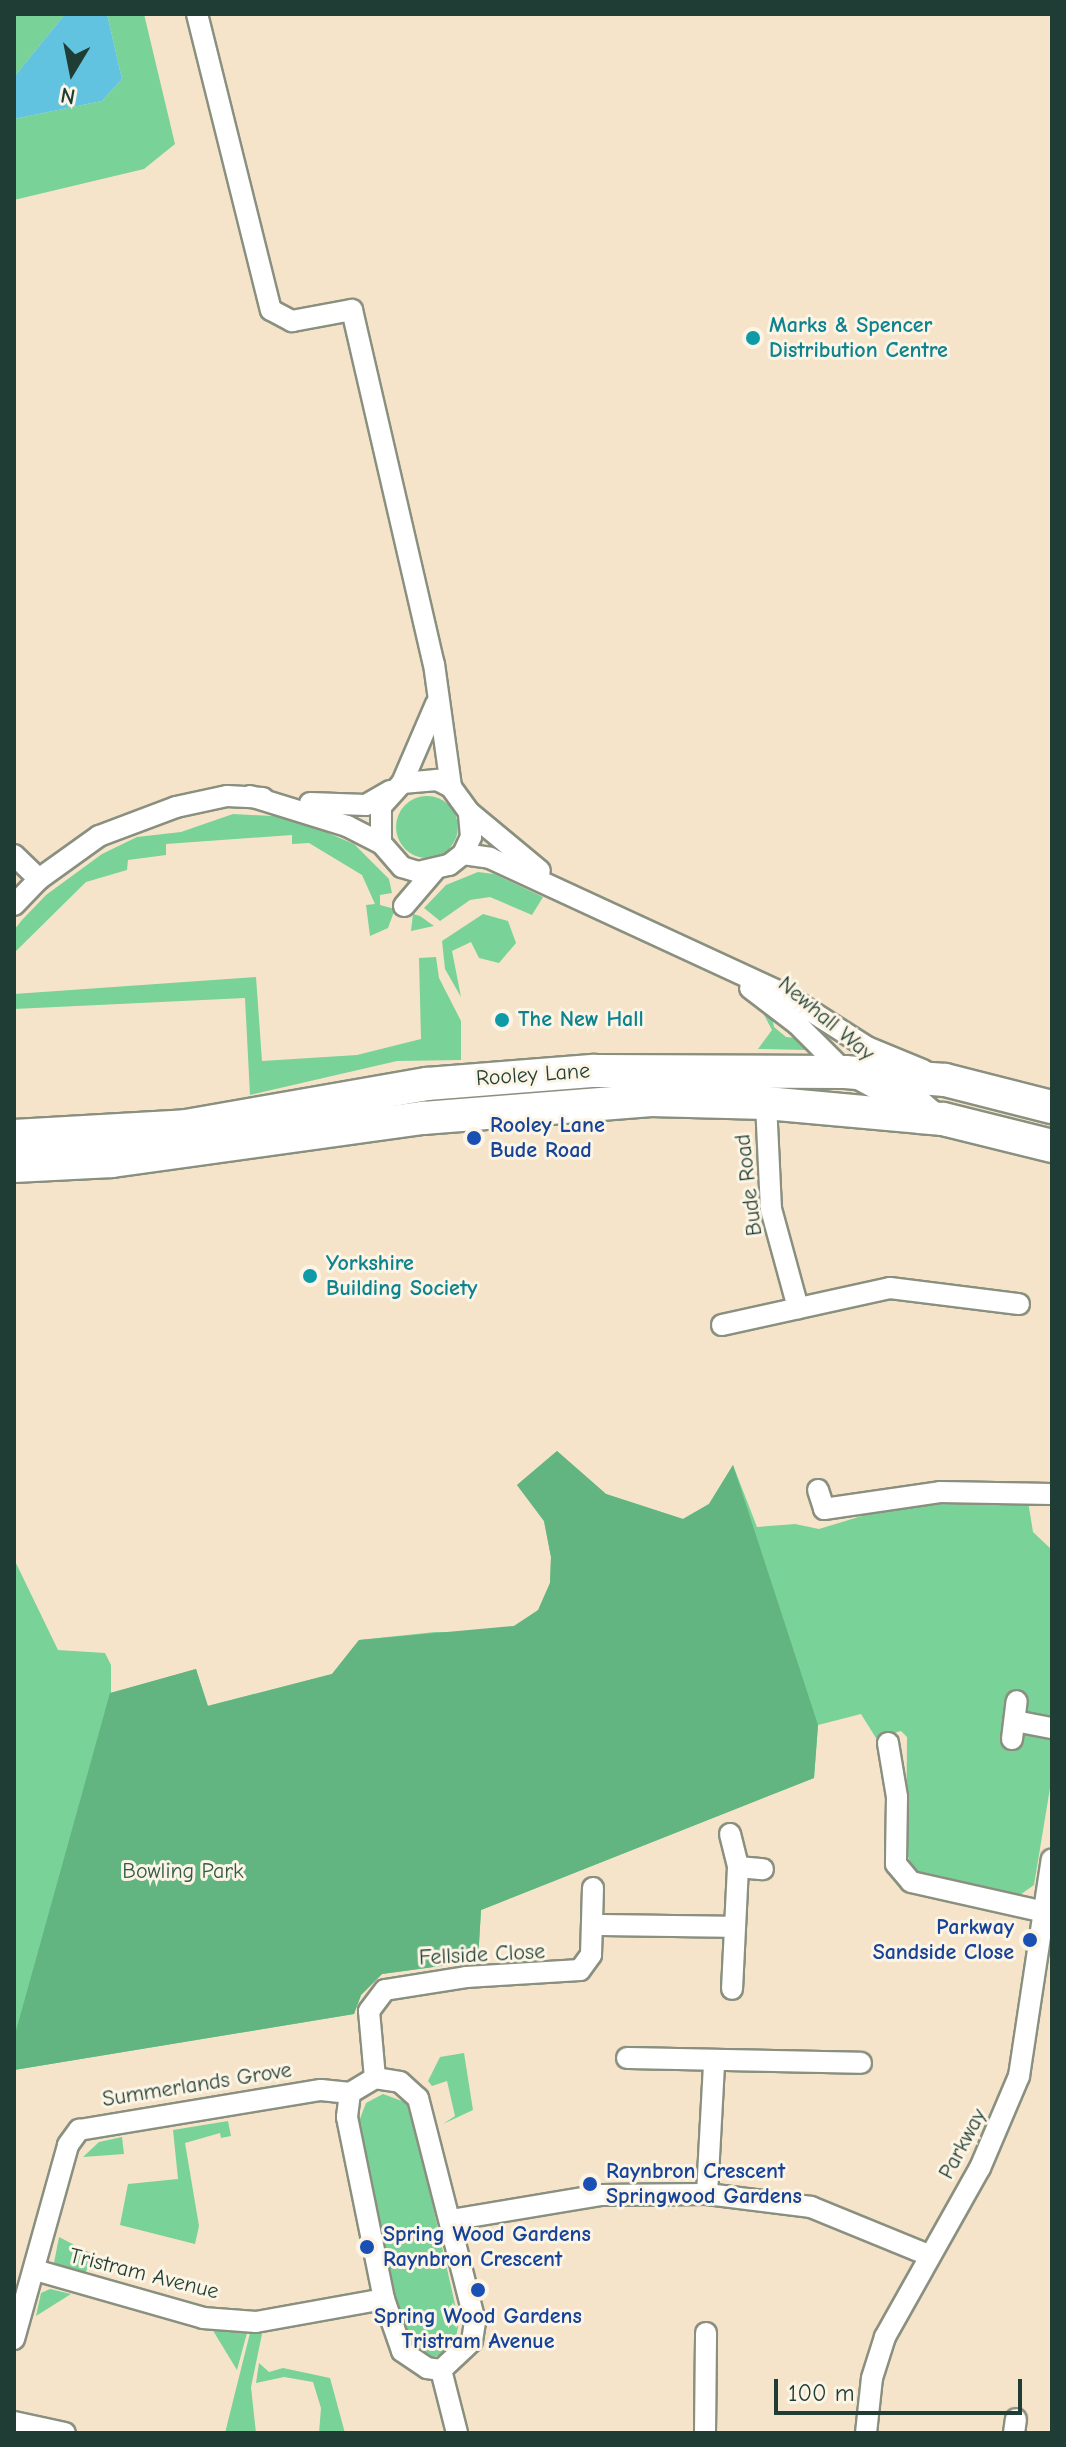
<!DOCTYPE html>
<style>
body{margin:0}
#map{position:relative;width:1066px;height:2447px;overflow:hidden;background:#f6e4ca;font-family:"Comic Neue",sans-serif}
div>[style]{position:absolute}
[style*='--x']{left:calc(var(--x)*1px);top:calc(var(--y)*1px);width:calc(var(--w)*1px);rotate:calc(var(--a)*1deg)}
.green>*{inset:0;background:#79d297}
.round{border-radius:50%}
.forest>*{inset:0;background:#62b480}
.water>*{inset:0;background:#61c3df}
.roads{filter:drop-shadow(2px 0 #8a907f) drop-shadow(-2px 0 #8a907f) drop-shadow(0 2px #8a907f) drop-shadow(0 -2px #8a907f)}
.minor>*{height:20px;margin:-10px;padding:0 10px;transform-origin:10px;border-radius:10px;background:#fff}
.trunk>*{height:32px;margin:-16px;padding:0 16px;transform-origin:16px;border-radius:16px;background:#fff}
.dots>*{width:22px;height:22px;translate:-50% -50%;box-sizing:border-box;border:4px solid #fcf5e5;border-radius:50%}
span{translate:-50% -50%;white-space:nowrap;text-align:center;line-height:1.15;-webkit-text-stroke:6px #fcf5e5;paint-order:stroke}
.culture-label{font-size:22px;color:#0d838f;font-weight:700}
.left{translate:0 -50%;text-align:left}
.street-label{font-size:22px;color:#1f3d34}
.transit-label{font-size:22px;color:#164399;font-weight:700}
.right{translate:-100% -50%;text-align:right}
.park-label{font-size:22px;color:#315b48}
.frame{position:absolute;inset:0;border:16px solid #1f3d34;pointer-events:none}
.north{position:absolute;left:32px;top:32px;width:80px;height:80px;-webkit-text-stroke:6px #fcf5e5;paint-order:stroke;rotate:190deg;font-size:22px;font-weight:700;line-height:32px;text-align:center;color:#1f3d34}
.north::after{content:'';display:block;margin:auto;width:28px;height:36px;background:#1f3d34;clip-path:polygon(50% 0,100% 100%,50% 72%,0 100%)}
.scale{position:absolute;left:774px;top:2379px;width:248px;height:36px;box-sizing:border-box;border:4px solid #1f3d34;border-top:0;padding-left:10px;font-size:24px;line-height:28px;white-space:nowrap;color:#1f3d34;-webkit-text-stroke:6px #fcf5e5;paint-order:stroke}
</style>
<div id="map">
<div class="green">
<div style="clip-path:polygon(14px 14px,65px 14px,14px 77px)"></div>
<div style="clip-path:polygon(107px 14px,144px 14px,175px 144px,144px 169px,14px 200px,14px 119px,102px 101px,122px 79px)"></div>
<div class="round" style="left:396px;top:796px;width:62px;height:62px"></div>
<div style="clip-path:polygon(233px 814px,290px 817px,354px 844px,389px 879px,392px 893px,380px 895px,380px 905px,395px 909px,388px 928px,370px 936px,366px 905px,375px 904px,362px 875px,309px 843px,292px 844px,292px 835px,166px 844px,166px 855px,128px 860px,127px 870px,86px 882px,14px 953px,14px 930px,22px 920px,46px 895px,102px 854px,137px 837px,181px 832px)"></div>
<div style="clip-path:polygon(478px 872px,494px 874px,543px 897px,532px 915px,490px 897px,470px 900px,440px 921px,424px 908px,446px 885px)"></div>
<div style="clip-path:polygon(413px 914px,420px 916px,434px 926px,411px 931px)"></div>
<div style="clip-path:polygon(483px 914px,508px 921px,516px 943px,499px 963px,479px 958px,471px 942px,452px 951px,461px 997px,445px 969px,442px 941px)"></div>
<div style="clip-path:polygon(436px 957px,439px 978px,461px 1021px,461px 1060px,397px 1061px,250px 1095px,245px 998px,14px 1009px,14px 994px,256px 977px,262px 1061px,357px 1055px,421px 1039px,419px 958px)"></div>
<div style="clip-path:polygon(762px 1011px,772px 1017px,774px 1027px,786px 1037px,797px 1038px,807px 1050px,758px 1049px,772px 1030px)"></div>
<div style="clip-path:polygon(557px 1451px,606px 1494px,683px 1519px,709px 1504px,733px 1465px,757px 1527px,795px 1524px,819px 1529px,875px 1512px,973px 1499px,1028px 1501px,1033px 1532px,1052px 1550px,1052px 1725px,1026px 1718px,1020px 1698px,1015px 1697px,1007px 1745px,1033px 1729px,1052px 1736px,1052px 1776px,1034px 1885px,1017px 1897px,917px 1877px,906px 1852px,907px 1737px,901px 1731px,876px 1738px,861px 1714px,818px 1725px,814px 1778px,481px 1910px,478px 1961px,382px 1974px,361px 1995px,354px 2014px,14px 2070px,14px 1559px,58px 1650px,105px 1653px,111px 1665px,111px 1693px,196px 1669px,207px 1706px,332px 1674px,359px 1640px,435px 1632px,487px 1632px,514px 1626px,538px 1611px,550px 1583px,551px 1557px,544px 1521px,517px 1485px)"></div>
<div style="clip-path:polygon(464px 2053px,473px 2110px,443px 2124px,455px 2116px,447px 2081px,432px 2086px,428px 2081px,440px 2057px)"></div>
<div style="clip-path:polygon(383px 2094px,410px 2104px,459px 2322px,454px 2347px,433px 2358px,407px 2342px,403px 2330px,358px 2124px,366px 2103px)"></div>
<div style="clip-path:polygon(228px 2121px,231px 2136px,221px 2138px,220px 2133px,185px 2143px,199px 2226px,195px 2244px,120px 2225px,128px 2184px,178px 2179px,173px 2130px)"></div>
<div style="clip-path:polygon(122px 2137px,124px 2154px,83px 2157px,99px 2142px)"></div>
<div style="clip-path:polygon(59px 2237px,92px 2254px,85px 2275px,54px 2263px)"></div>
<div style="clip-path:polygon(50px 2289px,71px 2294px,36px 2316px,41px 2293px)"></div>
<div style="clip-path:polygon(212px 2329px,247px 2333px,237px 2370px)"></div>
<div style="clip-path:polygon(250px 2333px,262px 2334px,251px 2387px,256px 2433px,225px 2433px)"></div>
<div style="clip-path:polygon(259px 2363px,269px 2372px,283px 2368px,330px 2378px,345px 2433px,319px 2433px,321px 2408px,313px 2382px,284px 2377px,256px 2383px)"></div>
</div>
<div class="forest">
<div style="clip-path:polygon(557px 1451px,606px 1494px,683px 1519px,709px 1504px,733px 1465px,818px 1725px,814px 1778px,481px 1910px,478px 1961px,382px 1974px,361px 1995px,354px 2014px,14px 2070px,14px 2038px,110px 1693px,196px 1669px,208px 1706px,332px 1674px,359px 1640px,514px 1626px,538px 1610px,550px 1583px,551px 1557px,544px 1521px,517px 1485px)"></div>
</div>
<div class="water">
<div style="clip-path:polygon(65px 14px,107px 14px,122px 79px,102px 101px,14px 119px,14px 77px)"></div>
</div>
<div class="roads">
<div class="minor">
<div style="--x:197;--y:14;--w:305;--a:76"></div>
<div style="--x:271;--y:310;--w:24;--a:28"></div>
<div style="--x:292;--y:321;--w:61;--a:-10.4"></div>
<div style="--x:352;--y:310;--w:363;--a:77"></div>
<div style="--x:434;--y:664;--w:124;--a:82.1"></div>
<div style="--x:402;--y:783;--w:86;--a:-66.7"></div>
<div style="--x:250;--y:796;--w:102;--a:17.2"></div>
<div style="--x:347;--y:826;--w:38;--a:27"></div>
<div style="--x:381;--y:843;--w:32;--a:49"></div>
<div style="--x:402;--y:867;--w:17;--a:17"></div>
<div style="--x:418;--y:872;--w:32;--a:-13"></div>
<div style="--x:449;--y:865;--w:18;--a:-38"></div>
<div style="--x:463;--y:854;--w:19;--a:-65"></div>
<div style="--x:471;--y:837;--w:25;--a:-95"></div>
<div style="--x:469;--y:812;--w:31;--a:-126"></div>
<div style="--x:451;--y:787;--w:16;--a:-153"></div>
<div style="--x:437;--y:780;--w:35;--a:175"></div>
<div style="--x:402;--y:783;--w:31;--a:132"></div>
<div style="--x:381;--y:806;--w:37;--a:90"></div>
<div style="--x:310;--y:803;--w:56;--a:2"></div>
<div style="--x:366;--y:805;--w:28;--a:-30"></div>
<div style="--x:469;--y:812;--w:92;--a:39.7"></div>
<div style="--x:463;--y:854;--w:27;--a:8"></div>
<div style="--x:490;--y:858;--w:324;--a:24.8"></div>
<div style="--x:784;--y:994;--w:98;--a:32.6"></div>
<div style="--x:867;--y:1047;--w:61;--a:22.3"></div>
<div style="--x:14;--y:855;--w:35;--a:44"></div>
<div style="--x:14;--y:905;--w:36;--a:-46"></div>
<div style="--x:39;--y:879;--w:74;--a:-35.6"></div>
<div style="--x:99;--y:836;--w:82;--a:-20.6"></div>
<div style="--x:176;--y:807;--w:52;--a:-12.2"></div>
<div style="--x:227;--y:796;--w:36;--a:3"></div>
<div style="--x:404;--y:906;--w:46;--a:-49.4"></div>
<div style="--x:750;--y:988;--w:59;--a:37.5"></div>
<div style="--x:797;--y:1024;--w:68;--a:45"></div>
<div style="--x:845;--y:1072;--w:44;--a:28.3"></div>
<div style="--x:884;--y:1093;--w:39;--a:13"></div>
<div style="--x:922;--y:1102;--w:18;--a:41"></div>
<div style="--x:766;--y:1103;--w:106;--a:87.3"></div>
<div style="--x:771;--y:1209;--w:103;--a:74.7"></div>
<div style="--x:722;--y:1325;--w:172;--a:-12.4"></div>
<div style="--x:890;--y:1288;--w:130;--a:7.1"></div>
<div style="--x:818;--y:1490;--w:20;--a:72"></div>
<div style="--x:824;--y:1509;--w:117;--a:-8.3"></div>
<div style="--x:940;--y:1492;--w:112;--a:1"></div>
<div style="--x:1015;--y:1721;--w:38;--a:11"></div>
<div style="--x:1012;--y:1739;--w:38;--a:-83"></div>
<div style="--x:888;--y:1743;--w:55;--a:80.5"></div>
<div style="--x:897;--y:1797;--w:67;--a:90.9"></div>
<div style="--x:896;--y:1864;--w:23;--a:50"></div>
<div style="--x:911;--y:1882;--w:136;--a:12.7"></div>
<div style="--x:730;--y:1834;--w:34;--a:76"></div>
<div style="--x:738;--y:1867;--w:122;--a:92.8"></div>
<div style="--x:738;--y:1867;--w:25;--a:5"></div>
<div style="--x:594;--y:1925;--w:140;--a:0.8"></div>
<div style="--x:627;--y:2058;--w:234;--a:1.2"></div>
<div style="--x:375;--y:2078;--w:25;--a:9"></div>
<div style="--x:400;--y:2082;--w:24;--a:42"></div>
<div style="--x:418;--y:2098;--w:231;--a:75.7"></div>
<div style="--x:475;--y:2322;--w:19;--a:99"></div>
<div style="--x:472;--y:2341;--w:42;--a:136.9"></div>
<div style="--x:441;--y:2370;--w:14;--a:-172"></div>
<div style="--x:427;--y:2368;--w:30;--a:-146"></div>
<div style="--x:402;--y:2351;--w:55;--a:-109.1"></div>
<div style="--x:384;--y:2299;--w:186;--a:-101.5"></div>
<div style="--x:347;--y:2117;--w:24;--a:-83"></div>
<div style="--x:350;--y:2093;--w:29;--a:-31"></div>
<div style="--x:375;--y:2078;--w:67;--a:-95.1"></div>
<div style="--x:369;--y:2011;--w:26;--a:-53"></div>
<div style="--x:385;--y:1990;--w:82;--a:-9.1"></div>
<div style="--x:466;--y:1977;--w:114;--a:-3.5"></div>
<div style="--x:580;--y:1970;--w:19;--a:-54"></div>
<div style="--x:591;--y:1955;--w:67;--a:-88.3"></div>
<div style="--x:707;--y:2194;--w:131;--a:-86.9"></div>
<div style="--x:451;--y:2220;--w:151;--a:-9.5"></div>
<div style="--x:600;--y:2195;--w:107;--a:-0.5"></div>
<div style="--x:707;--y:2194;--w:105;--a:7.1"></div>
<div style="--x:811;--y:2207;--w:126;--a:22.3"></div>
<div style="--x:35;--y:2270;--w:175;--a:15.9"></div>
<div style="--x:203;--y:2318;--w:53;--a:4.3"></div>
<div style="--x:256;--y:2322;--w:130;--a:-10.2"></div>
<div style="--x:14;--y:2339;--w:201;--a:-74.4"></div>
<div style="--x:68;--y:2145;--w:19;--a:-54"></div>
<div style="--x:79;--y:2130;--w:245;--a:-9.4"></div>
<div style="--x:321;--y:2090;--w:29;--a:6"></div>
<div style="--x:441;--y:2370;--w:65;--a:75.7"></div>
<div style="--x:14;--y:2422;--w:52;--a:12.2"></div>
<div style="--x:705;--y:2433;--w:100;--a:-89.4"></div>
<div style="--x:866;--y:2433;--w:55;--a:-83.8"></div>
<div style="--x:872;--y:2378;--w:43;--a:-72.4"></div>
<div style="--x:885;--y:2337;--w:194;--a:-60.7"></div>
<div style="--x:980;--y:2168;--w:100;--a:-67"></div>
<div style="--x:1019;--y:2076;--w:219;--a:-81.4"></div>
<div style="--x:1014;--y:2433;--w:14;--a:-82"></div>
</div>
<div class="trunk">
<div style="--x:14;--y:1136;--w:172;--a:-3.3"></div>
<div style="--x:186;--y:1126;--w:245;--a:-9.9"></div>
<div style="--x:427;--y:1084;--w:168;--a:-4.5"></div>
<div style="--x:594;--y:1071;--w:251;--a:0.2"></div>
<div style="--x:845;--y:1072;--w:100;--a:4.6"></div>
<div style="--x:945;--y:1080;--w:110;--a:14.2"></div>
<div style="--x:14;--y:1166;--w:98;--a:-2.9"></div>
<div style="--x:112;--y:1161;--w:314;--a:-7.9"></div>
<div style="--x:423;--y:1118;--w:229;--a:-4.5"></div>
<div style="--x:651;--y:1100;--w:115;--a:1.5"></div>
<div style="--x:766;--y:1103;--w:178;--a:5.2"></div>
<div style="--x:943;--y:1119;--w:112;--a:13.9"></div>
</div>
</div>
<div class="dots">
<div style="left:753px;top:338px;background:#0f9aa8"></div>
<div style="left:502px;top:1020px;background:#0f9aa8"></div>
<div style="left:474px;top:1138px;background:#1a4fb4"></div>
<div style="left:310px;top:1276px;background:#0f9aa8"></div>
<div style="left:1030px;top:1940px;background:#1a4fb4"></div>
<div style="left:590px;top:2184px;background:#1a4fb4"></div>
<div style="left:367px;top:2247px;background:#1a4fb4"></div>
<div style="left:478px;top:2290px;background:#1a4fb4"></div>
</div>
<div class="culture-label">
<span class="left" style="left:769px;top:338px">Marks &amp; Spencer<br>Distribution Centre</span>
<span class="left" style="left:518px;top:1020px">The New Hall</span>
<span class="left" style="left:326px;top:1276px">Yorkshire<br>Building Society</span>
</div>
<div class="street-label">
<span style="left:826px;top:1019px;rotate:40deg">Newhall Way</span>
<span style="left:533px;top:1075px;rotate:-4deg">Rooley Lane</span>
<span style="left:749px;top:1185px;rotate:-97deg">Bude Road</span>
<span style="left:482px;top:1955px;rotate:-3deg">Fellside Close</span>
<span style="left:197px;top:2085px;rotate:-9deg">Summerlands Grove</span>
<span style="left:963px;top:2144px;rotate:-62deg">Parkway</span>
<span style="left:144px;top:2274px;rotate:14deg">Tristram Avenue</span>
</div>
<div class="transit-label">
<span class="left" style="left:490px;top:1138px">Rooley Lane<br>Bude Road</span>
<span class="right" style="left:1014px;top:1940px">Parkway<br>Sandside Close</span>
<span class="left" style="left:606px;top:2184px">Raynbron Crescent<br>Springwood Gardens</span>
<span class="left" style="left:383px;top:2247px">Spring Wood Gardens<br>Raynbron Crescent</span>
<span style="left:478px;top:2329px">Spring Wood Gardens<br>Tristram Avenue</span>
</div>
<div class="park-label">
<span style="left:183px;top:1872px">Bowling Park</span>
</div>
<div class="frame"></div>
<div class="north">N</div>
<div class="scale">100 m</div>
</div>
